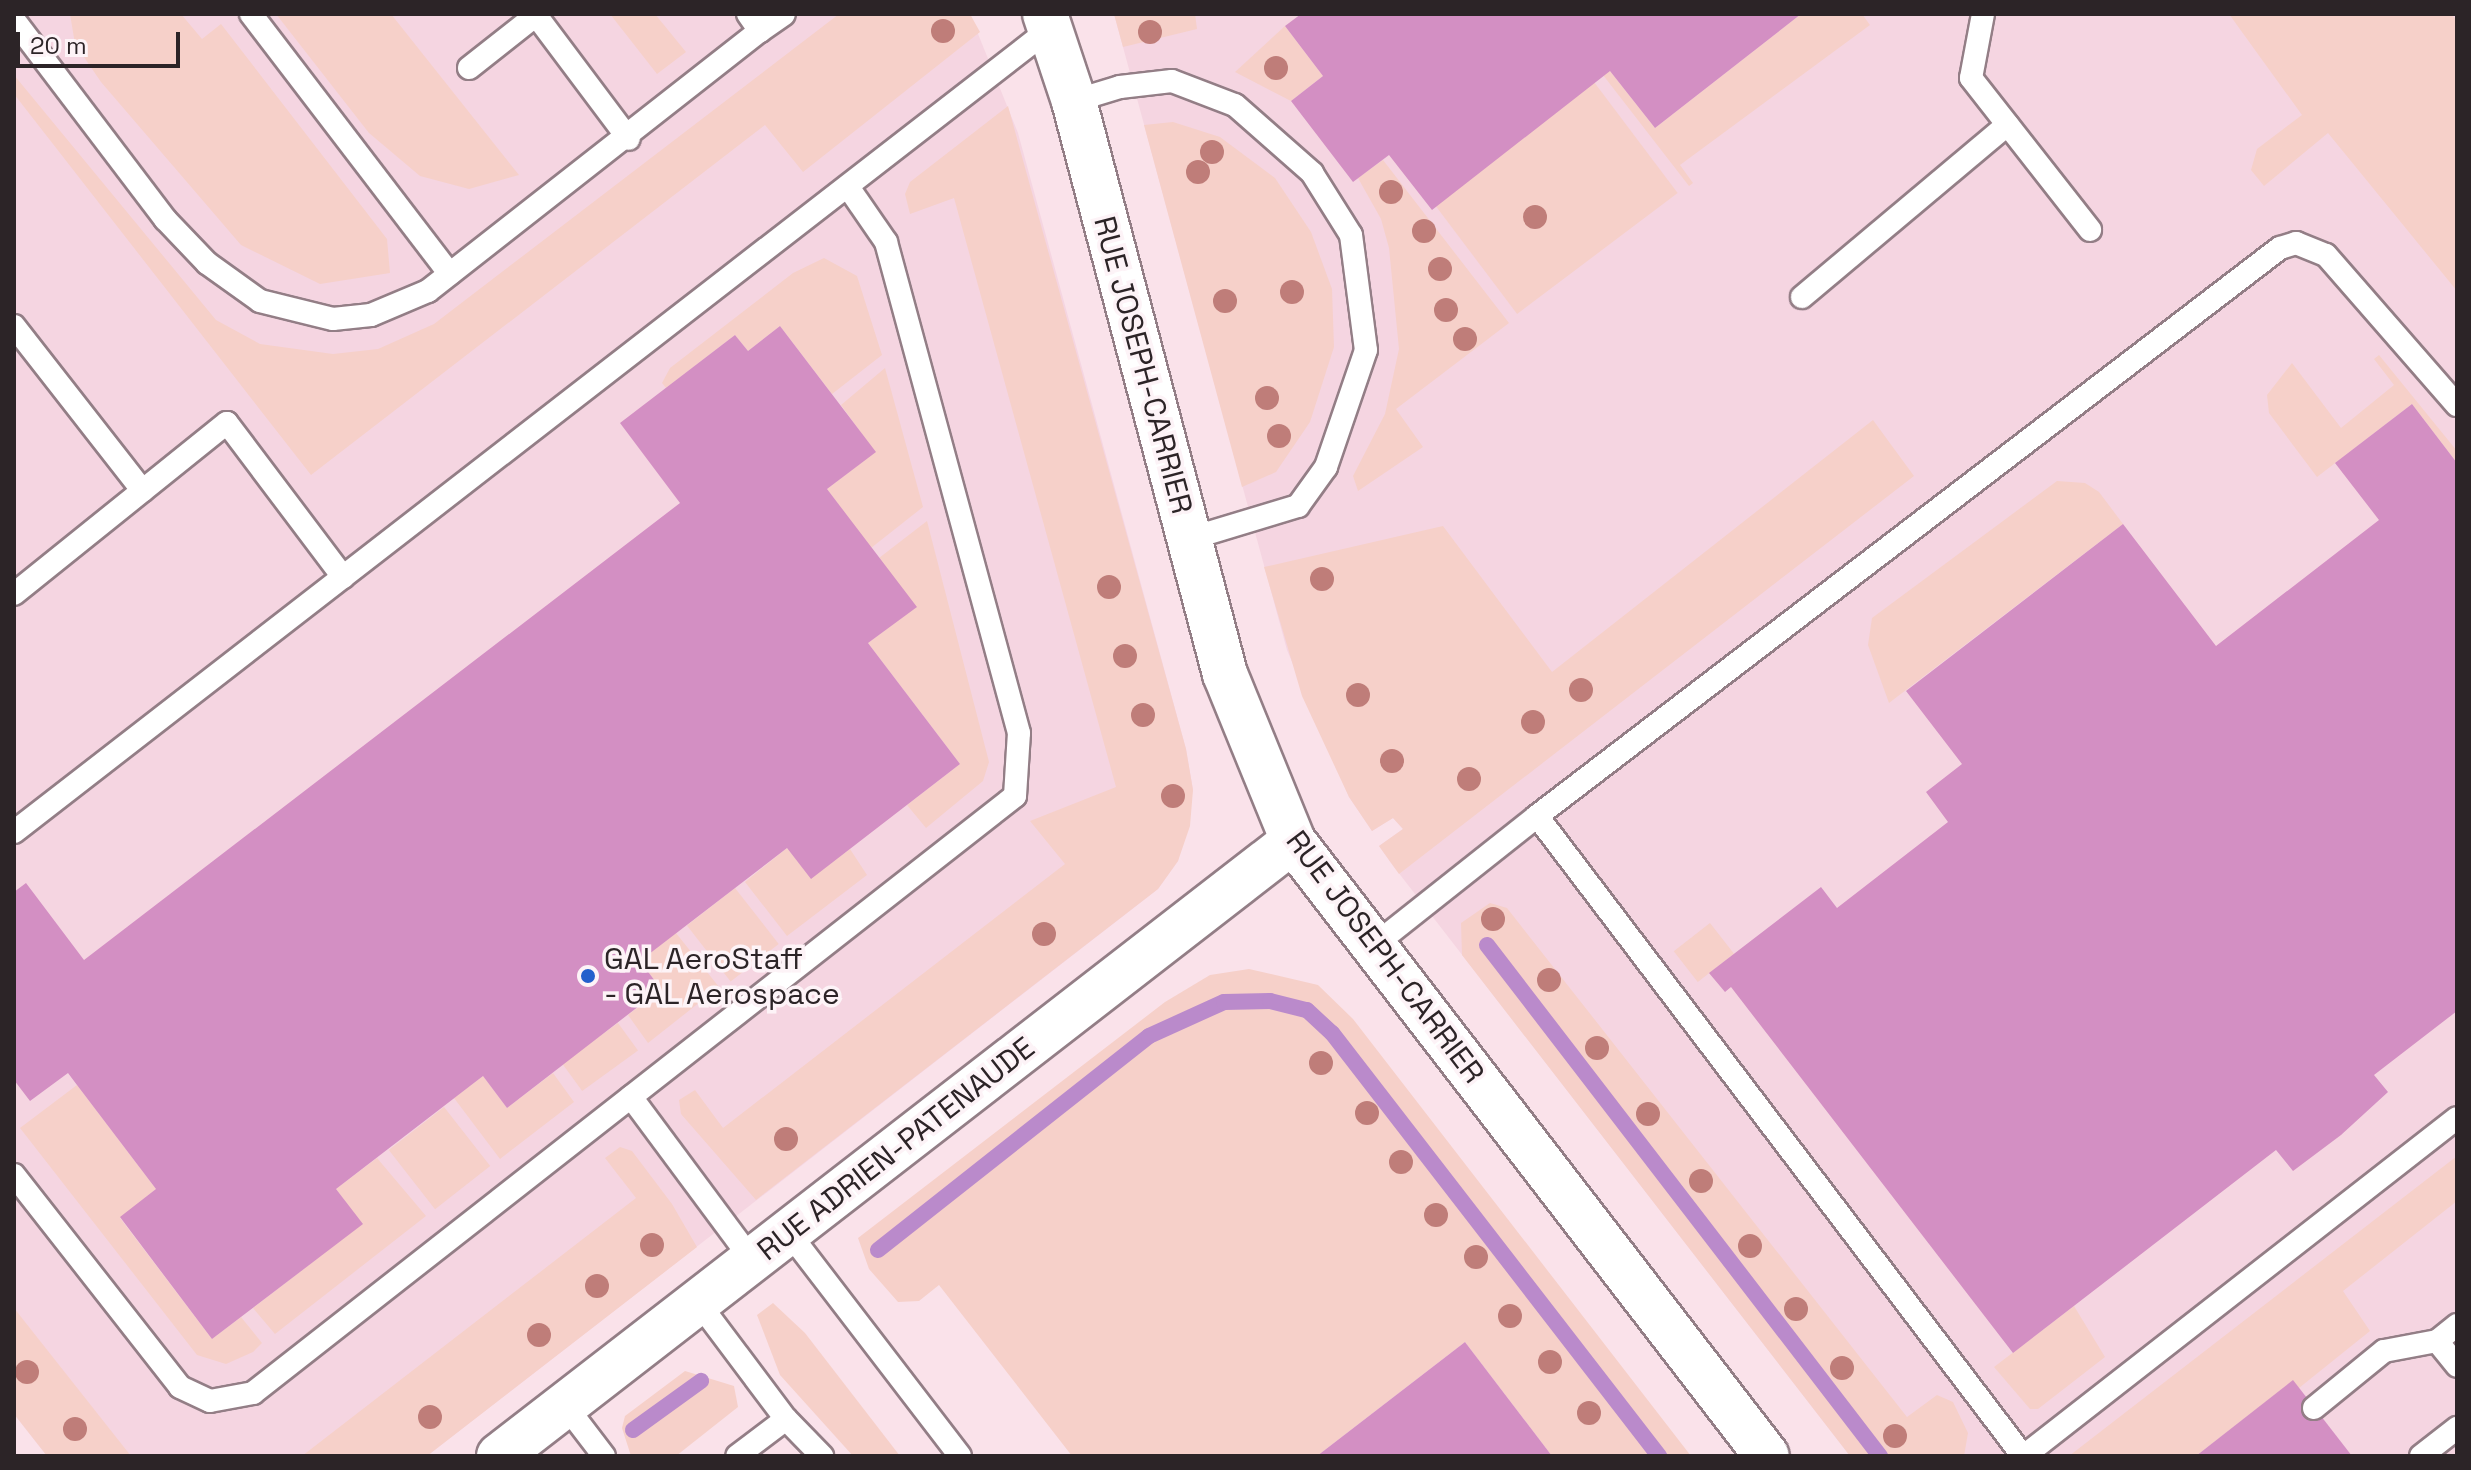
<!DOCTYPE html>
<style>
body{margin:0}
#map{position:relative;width:2471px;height:1470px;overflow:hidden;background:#fae2ea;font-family:"Space Grotesk",sans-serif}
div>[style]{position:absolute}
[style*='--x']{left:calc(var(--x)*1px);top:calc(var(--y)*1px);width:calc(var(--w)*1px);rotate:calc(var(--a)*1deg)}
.built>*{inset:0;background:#f5d5e1}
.green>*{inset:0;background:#f6d0c9;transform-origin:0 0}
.stream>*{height:16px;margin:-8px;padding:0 8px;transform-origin:8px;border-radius:8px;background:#ba8acb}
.building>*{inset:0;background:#d38fc3}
.roads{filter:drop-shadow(2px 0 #937e86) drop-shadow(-2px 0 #937e86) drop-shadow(0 2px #937e86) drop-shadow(0 -2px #937e86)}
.service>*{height:22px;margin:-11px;padding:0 11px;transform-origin:11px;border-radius:11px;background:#fff}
.minor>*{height:44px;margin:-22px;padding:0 22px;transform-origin:22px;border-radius:22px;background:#fff}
.tertiary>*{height:44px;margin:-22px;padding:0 22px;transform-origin:22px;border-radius:22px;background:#fff}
.trees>*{width:24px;height:24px;margin:-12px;border-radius:50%;background:#bf7d79}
.dots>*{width:22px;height:22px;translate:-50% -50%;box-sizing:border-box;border:4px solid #fdf3f7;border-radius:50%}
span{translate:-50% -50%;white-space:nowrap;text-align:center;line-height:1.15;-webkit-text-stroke:7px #fdf3f7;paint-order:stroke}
.street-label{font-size:30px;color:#2c2427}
.poi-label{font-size:30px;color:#2c2427}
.left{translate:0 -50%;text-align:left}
.frame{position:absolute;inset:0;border:16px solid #2c2427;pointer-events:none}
.scale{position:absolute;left:16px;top:32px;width:164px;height:36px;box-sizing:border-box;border:4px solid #2c2427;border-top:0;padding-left:10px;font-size:24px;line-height:28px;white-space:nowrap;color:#2c2427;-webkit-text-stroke:6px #fdf3f7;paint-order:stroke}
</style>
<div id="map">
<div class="built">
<div style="clip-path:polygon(14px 14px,970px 14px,1018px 133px,1186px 749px,1193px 790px,1178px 861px,1158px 889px,427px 1456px,47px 1456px,14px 1414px)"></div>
<div style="clip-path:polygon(1114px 14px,2457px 14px,2457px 1456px,1850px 1456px,1391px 863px,1379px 846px,1403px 829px,1393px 818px,1372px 831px,1349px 797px,1287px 650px)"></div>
</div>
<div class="green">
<div style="clip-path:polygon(70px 14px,181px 14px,202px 39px,221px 24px,387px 239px,390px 273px,320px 284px,241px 245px,101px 82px,75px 44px)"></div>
<div style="clip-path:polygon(276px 14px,391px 14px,519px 175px,469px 189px,420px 176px,369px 133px)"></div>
<div style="clip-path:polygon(610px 14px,655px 14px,686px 52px,657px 74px)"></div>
<div style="clip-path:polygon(839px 14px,970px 14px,980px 32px,803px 172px,765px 125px,311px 475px,14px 94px,14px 75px,216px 320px,260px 344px,333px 354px,378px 349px,434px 324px)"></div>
<div style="clip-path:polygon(1114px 14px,1195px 14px,1197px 29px,1123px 47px)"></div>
<div style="clip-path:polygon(1801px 14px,1862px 14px,1870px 25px,1680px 165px,1693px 183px,1689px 186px,1603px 75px,1610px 71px,1655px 128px)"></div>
<div style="clip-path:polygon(2229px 14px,2451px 14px,2457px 21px,2457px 291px,2328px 133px,2264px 186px,2251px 170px,2257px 149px,2302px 115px)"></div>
<div style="clip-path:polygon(1285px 26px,1323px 76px,1291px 101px,1235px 72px)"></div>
<div style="left:1594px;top:82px;width:139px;height:201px;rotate:53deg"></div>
<div style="clip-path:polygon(1008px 106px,1186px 749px,1193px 790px,1190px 826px,1178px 861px,1158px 889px,756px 1200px,681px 1114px,679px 1100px,695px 1090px,723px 1128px,1065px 864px,1030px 821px,1116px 787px,954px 198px,910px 214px,905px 194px,910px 182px)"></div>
<div style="clip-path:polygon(1173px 122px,1220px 137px,1275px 178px,1311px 232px,1332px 289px,1334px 347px,1310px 422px,1276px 472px,1242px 487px,1144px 125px)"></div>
<div style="clip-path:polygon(1383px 160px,1509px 323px,1396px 409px,1423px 447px,1358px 491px,1353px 476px,1385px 414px,1399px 349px,1389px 248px,1381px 219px,1358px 178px)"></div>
<div style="clip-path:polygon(824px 258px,857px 276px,882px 355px,832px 394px,780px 326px,748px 351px,735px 335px,666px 388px,662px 383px,670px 368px,793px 273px)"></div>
<div style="clip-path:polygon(2379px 355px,2457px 451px,2457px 463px,2412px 404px,2317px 477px,2269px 413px,2267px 395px,2292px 363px,2341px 428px,2394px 385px,2374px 359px)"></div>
<div style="clip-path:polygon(885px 368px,923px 507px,871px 548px,827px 489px,875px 452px,841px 405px)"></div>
<div style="clip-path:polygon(1873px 420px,1914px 476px,1399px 874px,1379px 846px,1403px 829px,1393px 818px,1372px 831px,1349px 797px,1302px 696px,1264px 567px,1443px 526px,1552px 672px)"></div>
<div style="clip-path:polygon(2057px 481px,2085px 483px,2099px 492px,2123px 524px,1889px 703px,1868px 645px,1872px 618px)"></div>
<div style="clip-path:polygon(927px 521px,989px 762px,983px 781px,926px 828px,907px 805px,960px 764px,868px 643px,916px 607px,879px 558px)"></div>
<div style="clip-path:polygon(787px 848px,811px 878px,850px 849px,867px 875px,787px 936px,745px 882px)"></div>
<div style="left:735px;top:888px;width:71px;height:61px;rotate:52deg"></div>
<div style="clip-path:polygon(1490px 903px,1507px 908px,1907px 1417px,1937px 1395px,1953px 1402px,1968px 1433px,1964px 1456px,1850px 1456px,1462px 955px,1461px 923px)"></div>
<div style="left:1710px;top:923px;width:39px;height:46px;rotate:52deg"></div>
<div style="clip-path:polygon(676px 933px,719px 987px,648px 1043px,628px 1015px,661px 989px,640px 961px)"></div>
<div style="clip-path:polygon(1249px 969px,1318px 985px,1353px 1019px,1691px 1456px,1552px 1456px,1465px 1342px,1317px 1456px,1072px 1456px,939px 1285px,919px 1301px,898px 1302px,869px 1269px,858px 1238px,1165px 1002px,1210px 975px)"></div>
<div style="left:618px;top:1023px;width:34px;height:69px;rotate:54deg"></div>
<div style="clip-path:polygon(553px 1073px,574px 1102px,500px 1159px,454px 1098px,483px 1076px,507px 1108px)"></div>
<div style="clip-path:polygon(77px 1085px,156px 1189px,120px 1218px,212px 1339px,241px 1317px,262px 1343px,253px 1352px,226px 1364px,197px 1355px,20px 1128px)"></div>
<div style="left:444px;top:1107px;width:75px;height:70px;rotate:52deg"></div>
<div style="clip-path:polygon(620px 1147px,632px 1151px,672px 1204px,697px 1247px,427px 1456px,302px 1456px,636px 1198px,605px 1158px)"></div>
<div style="clip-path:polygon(2457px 1156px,2457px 1201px,2343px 1291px,2370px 1331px,2299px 1388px,2293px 1381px,2196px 1456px,2069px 1456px)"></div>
<div style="clip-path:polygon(377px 1158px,426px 1216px,275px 1334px,253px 1308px,362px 1224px,336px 1189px)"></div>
<div style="clip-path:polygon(773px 1303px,805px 1333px,900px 1456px,853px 1456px,780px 1375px,757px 1315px)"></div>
<div style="clip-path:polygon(2074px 1306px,2105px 1357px,2038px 1409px,2030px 1409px,1994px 1367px)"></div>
<div style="clip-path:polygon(14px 1308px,131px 1456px,47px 1456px,14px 1414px)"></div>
<div style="clip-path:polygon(685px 1371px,734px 1386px,738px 1407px,676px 1456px,631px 1456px,622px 1428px,625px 1416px)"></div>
</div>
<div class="stream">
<div style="--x:1487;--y:945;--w:645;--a:52.44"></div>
<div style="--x:878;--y:1250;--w:345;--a:-38.3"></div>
<div style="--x:1149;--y:1036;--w:82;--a:-24.4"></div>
<div style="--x:1224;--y:1002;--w:46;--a:-1.2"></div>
<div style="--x:1270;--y:1001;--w:38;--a:14"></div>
<div style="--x:1307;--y:1010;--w:34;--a:43"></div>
<div style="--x:1332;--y:1033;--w:535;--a:52.29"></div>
<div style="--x:633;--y:1430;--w:84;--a:-35.8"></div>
</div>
<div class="building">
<div style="clip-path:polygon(1301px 14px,1801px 14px,1655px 128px,1610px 71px,1432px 210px,1389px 155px,1353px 182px,1291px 101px,1323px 76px,1285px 26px)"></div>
<div style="clip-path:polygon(780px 326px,876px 452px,827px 489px,917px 607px,868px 643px,960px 764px,811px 879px,787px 848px,640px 961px,661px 989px,507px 1108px,483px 1076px,388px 1149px,336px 1189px,363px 1224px,212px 1339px,120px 1217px,156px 1189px,77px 1085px,68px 1073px,30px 1101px,14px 1080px,14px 892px,26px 883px,84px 960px,680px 503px,620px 423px,735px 335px,748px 351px)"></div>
<div style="clip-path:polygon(2412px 404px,2457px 463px,2457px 1011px,2374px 1075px,2388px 1092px,2341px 1135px,2293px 1171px,2276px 1150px,2013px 1353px,1731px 987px,1725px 992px,1709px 973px,1821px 887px,1837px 908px,1948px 822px,1926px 792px,1962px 764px,1906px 691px,2123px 524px,2216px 646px,2379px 520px,2335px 463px)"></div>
<div style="clip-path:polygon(1465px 1342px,1552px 1456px,1317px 1456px)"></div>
<div style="clip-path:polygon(2293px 1380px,2352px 1456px,2196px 1456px)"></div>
</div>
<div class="roads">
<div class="service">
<div style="--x:251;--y:14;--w:327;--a:52.6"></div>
<div style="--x:535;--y:14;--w:156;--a:53.1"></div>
<div style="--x:748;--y:14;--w:21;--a:55"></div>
<div style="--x:760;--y:31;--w:29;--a:-35"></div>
<div style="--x:1983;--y:14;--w:65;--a:100.6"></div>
<div style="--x:1971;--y:78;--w:193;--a:51.9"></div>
<div style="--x:14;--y:20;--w:250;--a:52.8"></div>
<div style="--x:165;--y:219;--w:61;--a:46.3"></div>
<div style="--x:207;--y:263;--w:65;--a:35.6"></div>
<div style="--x:260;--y:301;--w:75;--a:13.9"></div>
<div style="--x:333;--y:319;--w:38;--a:-6"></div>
<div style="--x:371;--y:315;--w:62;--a:-22.8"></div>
<div style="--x:428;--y:291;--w:422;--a:-38.1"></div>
<div style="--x:469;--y:68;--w:85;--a:-38.3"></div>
<div style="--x:1074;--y:101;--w:48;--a:-16.9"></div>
<div style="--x:1120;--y:87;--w:52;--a:-6.6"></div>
<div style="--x:1172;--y:81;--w:67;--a:20.9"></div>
<div style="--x:1235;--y:105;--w:103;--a:41.4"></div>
<div style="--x:1312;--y:173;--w:73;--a:57.8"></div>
<div style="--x:1351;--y:235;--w:116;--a:82.6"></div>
<div style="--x:1366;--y:350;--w:124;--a:108.9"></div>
<div style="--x:1326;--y:467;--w:48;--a:125.7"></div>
<div style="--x:1298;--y:506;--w:114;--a:163.2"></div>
<div style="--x:1802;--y:297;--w:268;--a:-40"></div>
<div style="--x:14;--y:326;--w:209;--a:52"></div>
<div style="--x:14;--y:594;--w:273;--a:-38.8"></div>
<div style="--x:227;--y:423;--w:193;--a:53"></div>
<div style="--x:1537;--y:816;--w:935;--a:-37.4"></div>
<div style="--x:2280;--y:248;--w:17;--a:-17"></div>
<div style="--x:2296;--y:243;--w:32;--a:22"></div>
<div style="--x:2326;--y:255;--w:199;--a:48.9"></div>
<div style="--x:14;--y:832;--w:1312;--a:-37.79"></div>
<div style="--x:1372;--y:947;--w:211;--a:-38.4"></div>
<div style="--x:1537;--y:816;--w:804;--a:52.79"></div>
<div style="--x:631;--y:1097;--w:204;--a:53.4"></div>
<div style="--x:14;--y:1175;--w:269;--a:51.9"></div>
<div style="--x:180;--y:1387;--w:33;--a:25"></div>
<div style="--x:210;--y:1401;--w:44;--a:-10.5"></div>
<div style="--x:253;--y:1393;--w:968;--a:-38.08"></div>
<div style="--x:1015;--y:796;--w:63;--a:-86.4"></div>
<div style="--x:1019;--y:733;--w:509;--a:-105.16"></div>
<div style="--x:886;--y:242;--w:67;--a:-124.6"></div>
<div style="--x:789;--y:1233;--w:281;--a:52.5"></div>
<div style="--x:698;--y:1302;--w:146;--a:53.1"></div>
<div style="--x:786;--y:1419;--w:61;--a:142.9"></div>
<div style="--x:2457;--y:1325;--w:26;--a:141"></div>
<div style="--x:2437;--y:1341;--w:32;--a:51"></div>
<div style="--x:565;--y:1405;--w:64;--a:52.6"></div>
<div style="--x:2314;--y:1408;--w:90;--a:-39.2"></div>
<div style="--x:2384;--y:1351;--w:54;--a:-10.7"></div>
<div style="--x:786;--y:1419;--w:52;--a:45.8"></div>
<div style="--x:2024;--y:1456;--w:549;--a:-37.98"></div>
<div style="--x:2421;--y:1456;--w:46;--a:-37.9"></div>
</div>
<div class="minor">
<div style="--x:499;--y:1456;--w:1004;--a:-37.76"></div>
</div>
<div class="tertiary">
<div style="--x:1045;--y:14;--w:92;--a:71.6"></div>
<div style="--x:1074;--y:101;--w:593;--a:75.24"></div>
<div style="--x:1225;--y:674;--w:180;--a:67.8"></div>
<div style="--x:1293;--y:841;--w:776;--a:52.38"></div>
</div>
</div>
<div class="trees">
<div style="left:943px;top:31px"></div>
<div style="left:1150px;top:32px"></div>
<div style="left:1276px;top:68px"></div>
<div style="left:1212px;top:152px"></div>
<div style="left:1198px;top:172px"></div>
<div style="left:1391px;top:192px"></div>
<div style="left:1535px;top:217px"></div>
<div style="left:1424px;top:231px"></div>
<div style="left:1440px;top:269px"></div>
<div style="left:1292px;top:292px"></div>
<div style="left:1225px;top:301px"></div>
<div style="left:1446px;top:310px"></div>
<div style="left:1465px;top:339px"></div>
<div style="left:1267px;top:398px"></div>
<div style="left:1279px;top:436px"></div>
<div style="left:1322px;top:579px"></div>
<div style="left:1109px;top:587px"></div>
<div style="left:1125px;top:656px"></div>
<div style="left:1581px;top:690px"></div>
<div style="left:1358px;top:695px"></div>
<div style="left:1143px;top:715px"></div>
<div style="left:1533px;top:722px"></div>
<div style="left:1392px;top:761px"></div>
<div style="left:1469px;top:779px"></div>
<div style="left:1173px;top:796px"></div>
<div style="left:1493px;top:919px"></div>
<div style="left:1044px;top:934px"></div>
<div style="left:1549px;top:980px"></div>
<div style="left:1597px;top:1048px"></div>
<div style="left:1321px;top:1063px"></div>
<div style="left:1367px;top:1113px"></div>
<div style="left:1648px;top:1114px"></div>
<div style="left:786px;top:1139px"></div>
<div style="left:1401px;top:1162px"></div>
<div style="left:1701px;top:1181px"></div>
<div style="left:1436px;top:1215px"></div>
<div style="left:652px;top:1245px"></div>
<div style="left:1750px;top:1246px"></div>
<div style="left:1476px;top:1257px"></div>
<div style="left:597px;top:1286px"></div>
<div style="left:1796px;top:1309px"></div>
<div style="left:1510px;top:1316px"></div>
<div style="left:539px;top:1335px"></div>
<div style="left:1550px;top:1362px"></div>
<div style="left:1842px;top:1368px"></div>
<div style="left:27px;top:1372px"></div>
<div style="left:1589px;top:1413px"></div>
<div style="left:430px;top:1417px"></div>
<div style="left:75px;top:1429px"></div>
<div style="left:1895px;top:1436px"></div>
</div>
<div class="dots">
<div style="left:588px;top:976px;background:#235fcc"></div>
</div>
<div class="street-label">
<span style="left:1143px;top:365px;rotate:75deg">RUE JOSEPH-CARRIER</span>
<span style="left:1385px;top:957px;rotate:53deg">RUE JOSEPH-CARRIER</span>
<span style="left:896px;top:1149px;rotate:-38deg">RUE ADRIEN-PATENAUDE</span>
</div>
<div class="poi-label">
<span class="left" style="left:604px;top:976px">GAL AeroStaff<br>- GAL Aerospace</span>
</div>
<div class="frame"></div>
<div class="scale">20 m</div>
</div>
